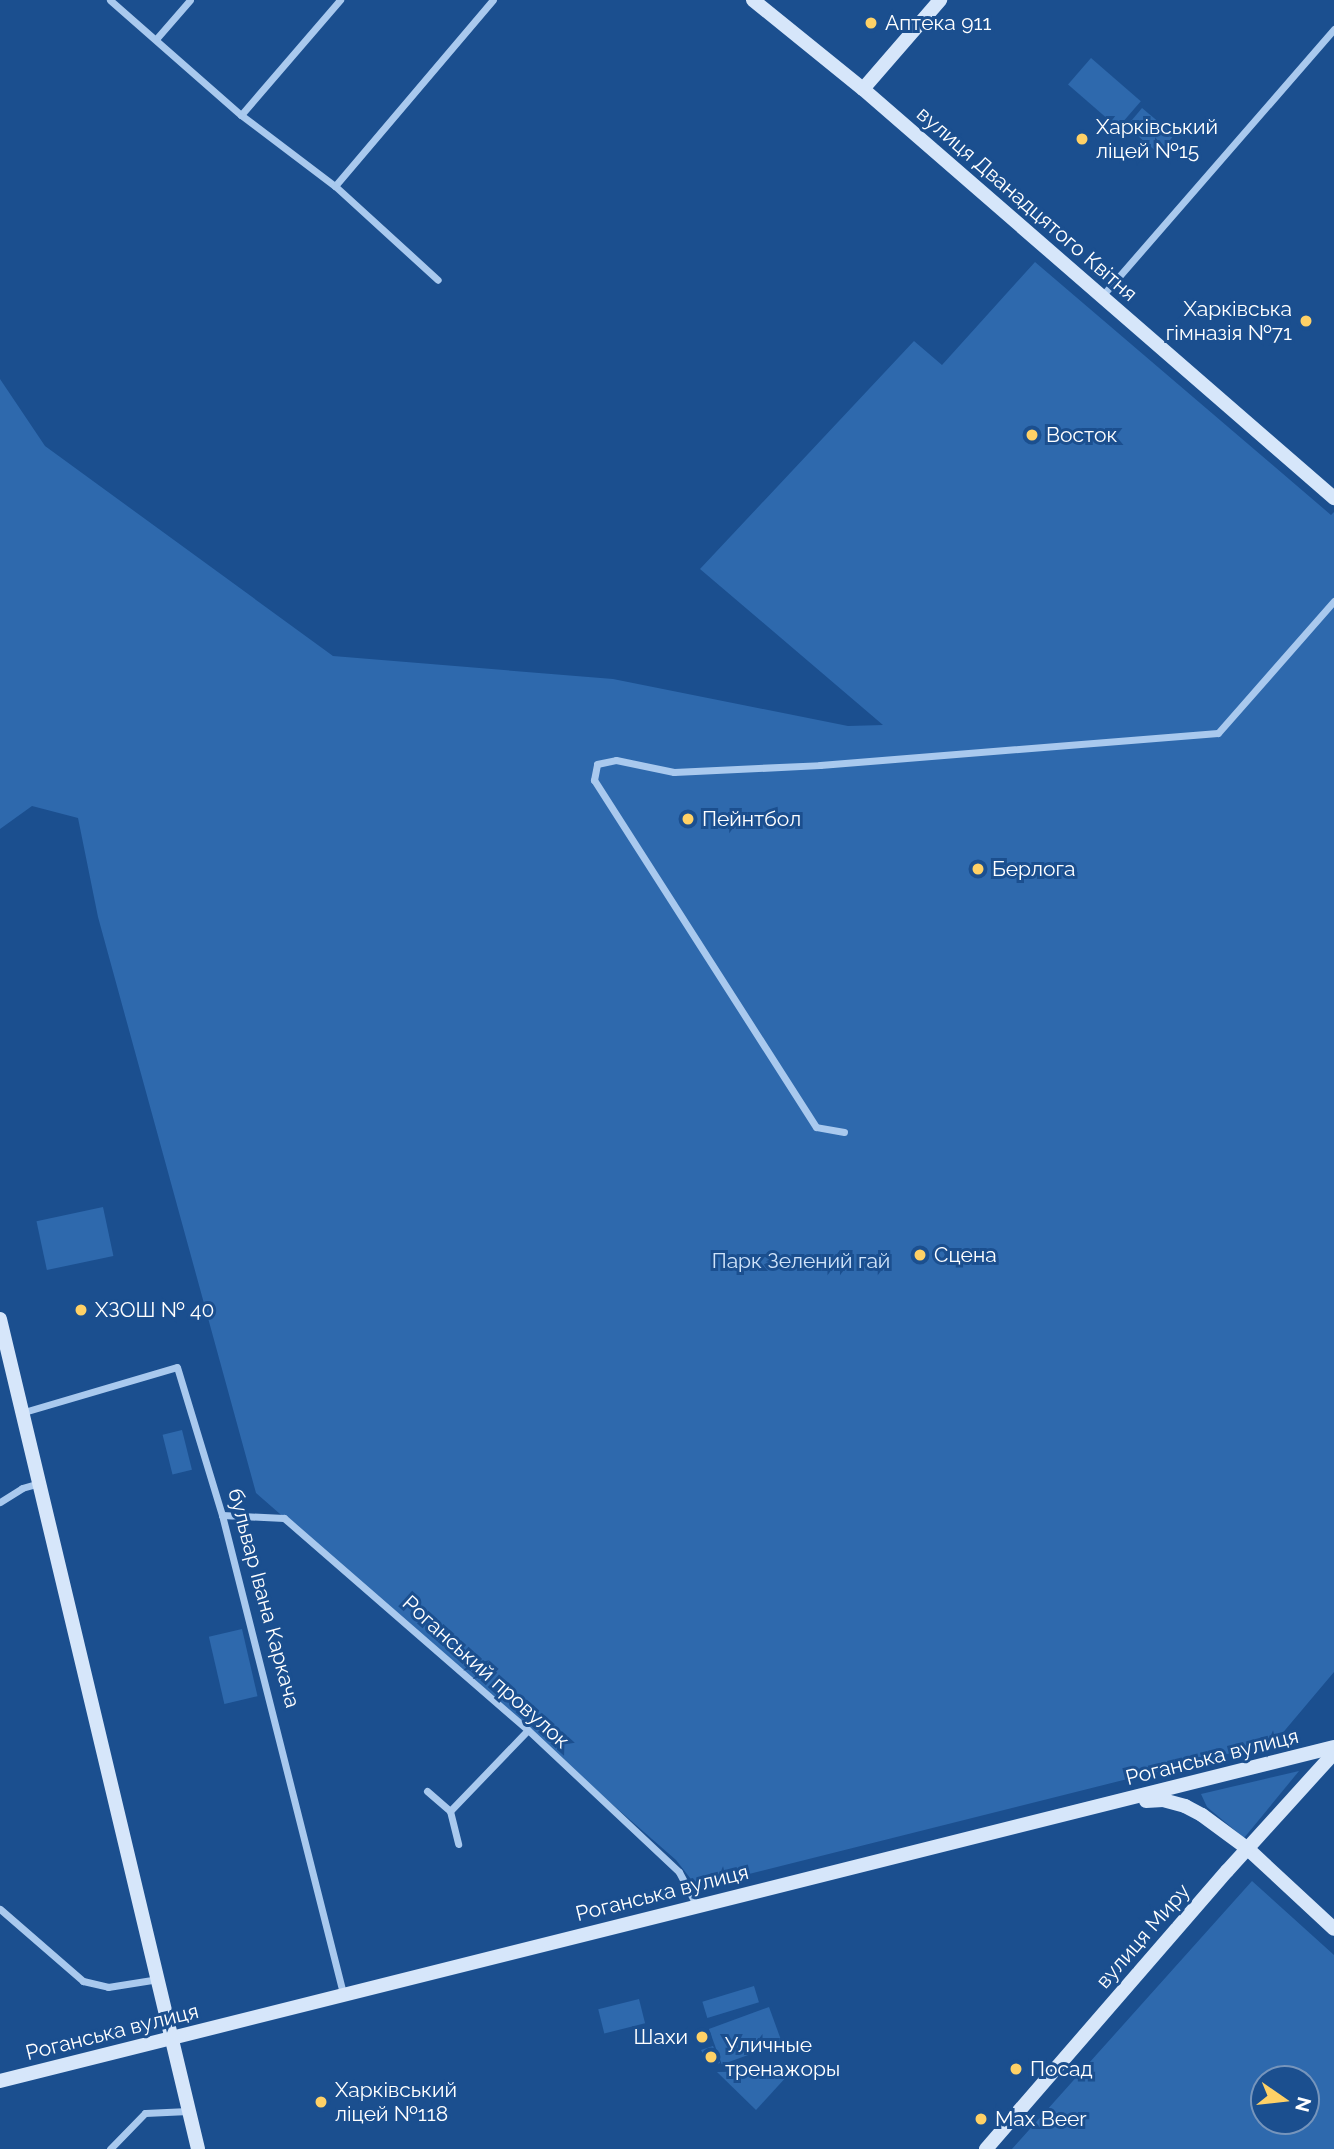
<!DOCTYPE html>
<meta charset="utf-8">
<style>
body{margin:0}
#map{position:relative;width:1334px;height:2149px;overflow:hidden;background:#1b4f8f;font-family:Raleway,sans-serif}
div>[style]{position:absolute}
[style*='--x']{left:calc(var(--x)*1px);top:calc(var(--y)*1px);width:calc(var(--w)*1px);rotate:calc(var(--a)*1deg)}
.green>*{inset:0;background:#2e69ad;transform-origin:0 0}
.street>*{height:7px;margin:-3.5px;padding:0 3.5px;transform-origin:3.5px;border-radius:3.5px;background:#a9c9ee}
.secondary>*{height:14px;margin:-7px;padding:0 7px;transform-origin:7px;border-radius:7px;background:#d6e6fa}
.dots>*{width:19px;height:19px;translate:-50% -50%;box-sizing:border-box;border:4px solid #1b4f8f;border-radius:50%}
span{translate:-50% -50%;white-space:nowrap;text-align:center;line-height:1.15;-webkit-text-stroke:6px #1b4f8f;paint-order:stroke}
.poi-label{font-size:21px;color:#fff}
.left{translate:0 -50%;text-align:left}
.right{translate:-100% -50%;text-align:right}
.street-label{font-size:21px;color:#fff}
.park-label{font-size:21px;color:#cfe3fa}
.north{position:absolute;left:1250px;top:2065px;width:70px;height:70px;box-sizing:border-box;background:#1b4f8f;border:2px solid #7695bc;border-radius:50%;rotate:104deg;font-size:19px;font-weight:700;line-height:28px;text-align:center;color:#fff}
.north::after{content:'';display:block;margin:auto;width:24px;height:32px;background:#ffd166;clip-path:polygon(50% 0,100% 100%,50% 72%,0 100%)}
</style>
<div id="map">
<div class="green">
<div style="left:1091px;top:58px;width:66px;height:35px;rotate:41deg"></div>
<div style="left:1142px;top:108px;width:42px;height:24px;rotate:40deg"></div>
<div style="clip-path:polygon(1035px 262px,1331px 515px,1334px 512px,1334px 1672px,1275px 1742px,697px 1887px,676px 1860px,256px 1493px,98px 917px,78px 818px,32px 806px,0 829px,0 379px,45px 446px,333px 656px,613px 679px,848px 726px,883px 725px,700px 569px,914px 341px,942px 365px)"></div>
<div style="left:103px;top:1207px;width:50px;height:68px;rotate:78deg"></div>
<div style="left:182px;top:1430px;width:41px;height:20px;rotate:76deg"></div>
<div style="left:242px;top:1629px;width:69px;height:34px;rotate:77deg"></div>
<div style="clip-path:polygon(1299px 1771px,1244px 1838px,1207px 1807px,1201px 1794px)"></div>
<div style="clip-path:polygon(evenodd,1252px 1881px,1334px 1955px,1334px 2149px,1012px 2149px,1252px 1881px,1264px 2079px,1306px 2079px,1306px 2121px,1264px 2121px,1264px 2079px)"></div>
<div style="left:754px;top:1986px;width:17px;height:54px;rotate:73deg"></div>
<div style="left:639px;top:1999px;width:25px;height:42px;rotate:76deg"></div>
<div style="left:769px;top:2007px;width:38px;height:64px;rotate:70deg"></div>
<div style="clip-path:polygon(713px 2046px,720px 2063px,710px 2066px,701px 2050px)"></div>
<div style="clip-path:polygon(788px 2071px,788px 2075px,756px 2110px,717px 2072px)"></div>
</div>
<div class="street">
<div style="--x:110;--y:0;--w:174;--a:41.3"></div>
<div style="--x:241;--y:115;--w:118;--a:37.1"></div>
<div style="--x:335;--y:186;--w:139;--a:42.4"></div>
<div style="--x:157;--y:38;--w:50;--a:-49"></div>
<div style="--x:241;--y:115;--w:152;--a:-49.3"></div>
<div style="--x:335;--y:186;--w:244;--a:-49.7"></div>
<div style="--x:1102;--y:296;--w:354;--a:-49"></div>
<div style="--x:844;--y:1132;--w:28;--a:-170"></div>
<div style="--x:816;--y:1127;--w:412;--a:-122.6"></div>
<div style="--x:594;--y:780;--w:16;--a:-79"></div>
<div style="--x:597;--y:764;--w:19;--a:-12"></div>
<div style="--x:616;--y:760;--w:59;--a:11.7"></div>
<div style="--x:674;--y:772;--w:146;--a:-2.7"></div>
<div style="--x:820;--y:765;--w:399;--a:-4.6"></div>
<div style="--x:1218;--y:733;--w:176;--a:-48.7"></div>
<div style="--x:24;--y:1412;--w:159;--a:-16.4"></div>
<div style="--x:177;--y:1367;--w:155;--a:73.1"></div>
<div style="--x:222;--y:1515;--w:496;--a:75.8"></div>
<div style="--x:0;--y:1502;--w:26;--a:-32"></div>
<div style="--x:22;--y:1488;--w:18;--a:-16"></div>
<div style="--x:222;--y:1515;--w:62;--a:2.8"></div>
<div style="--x:284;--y:1518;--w:323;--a:41"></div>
<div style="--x:528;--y:1730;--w:207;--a:43.2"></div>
<div style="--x:679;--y:1872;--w:38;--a:62"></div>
<div style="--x:427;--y:1791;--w:30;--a:41"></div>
<div style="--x:450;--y:1811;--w:34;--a:76"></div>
<div style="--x:450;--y:1811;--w:112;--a:-46.1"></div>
<div style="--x:0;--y:1909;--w:110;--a:40.9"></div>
<div style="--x:83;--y:1981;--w:26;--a:13"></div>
<div style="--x:108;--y:1987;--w:51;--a:-9.1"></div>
<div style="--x:110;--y:2149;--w:50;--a:-45.8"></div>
<div style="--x:145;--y:2113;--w:43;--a:-2.7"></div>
</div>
<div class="secondary">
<div style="--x:753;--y:0;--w:141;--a:39"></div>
<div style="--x:863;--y:89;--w:624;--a:40.97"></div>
<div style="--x:863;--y:89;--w:118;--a:-49.1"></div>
<div style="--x:0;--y:1319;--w:853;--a:76.58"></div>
<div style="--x:1146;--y:1801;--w:17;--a:-3"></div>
<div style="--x:1163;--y:1800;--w:23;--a:15"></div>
<div style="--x:1185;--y:1806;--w:19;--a:28"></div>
<div style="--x:1202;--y:1815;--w:57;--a:36.5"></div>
<div style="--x:1248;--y:1849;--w:117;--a:42.9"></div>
<div style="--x:0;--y:2081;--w:1375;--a:-14.06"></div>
<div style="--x:986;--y:2149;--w:368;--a:-49.1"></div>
<div style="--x:1227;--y:1871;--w:159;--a:-47.8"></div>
</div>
<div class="dots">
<div style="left:871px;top:23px;background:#ffd166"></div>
<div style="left:1082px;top:139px;background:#ffd166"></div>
<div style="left:1306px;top:321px;background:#ffd166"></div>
<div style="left:1032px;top:435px;background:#ffd166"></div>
<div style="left:688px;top:819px;background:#ffd166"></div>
<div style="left:978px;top:869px;background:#ffd166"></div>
<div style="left:920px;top:1255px;background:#ffd166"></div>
<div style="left:81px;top:1310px;background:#ffd166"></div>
<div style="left:702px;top:2037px;background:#ffd166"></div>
<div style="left:711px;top:2057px;background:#ffd166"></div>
<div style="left:1016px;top:2069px;background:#ffd166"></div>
<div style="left:321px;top:2102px;background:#ffd166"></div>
<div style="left:981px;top:2119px;background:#ffd166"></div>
</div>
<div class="poi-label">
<span class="left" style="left:885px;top:23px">Аптека 911</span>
<span class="left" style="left:1096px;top:139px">Харківський<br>ліцей №15</span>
<span class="right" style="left:1292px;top:321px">Харківська<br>гімназія №71</span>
<span class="left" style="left:1046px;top:435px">Восток</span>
<span class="left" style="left:702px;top:819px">Пейнтбол</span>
<span class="left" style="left:992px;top:869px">Берлога</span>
<span class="left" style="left:934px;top:1255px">Сцена</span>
<span class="left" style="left:95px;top:1310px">ХЗОШ № 40</span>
<span class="right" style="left:688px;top:2037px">Шахи</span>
<span class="left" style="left:725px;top:2057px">Уличные<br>тренажоры</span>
<span class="left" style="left:1030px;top:2069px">Посад</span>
<span class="left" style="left:335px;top:2102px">Харківський<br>ліцей №118</span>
<span class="left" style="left:995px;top:2119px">Max Beer</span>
</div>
<div class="street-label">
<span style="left:1027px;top:204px;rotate:41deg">вулиця Дванадцятого Квітня</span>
<span style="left:264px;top:1598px;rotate:75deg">бульвар Івана Каркача</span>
<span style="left:486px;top:1672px;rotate:42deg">Роганський провулок</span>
<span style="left:1212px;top:1757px;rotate:-14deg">Роганська вулиця</span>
<span style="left:662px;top:1893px;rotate:-14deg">Роганська вулиця</span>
<span style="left:1143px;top:1936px;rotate:-49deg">вулиця Миру</span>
<span style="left:112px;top:2032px;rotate:-14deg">Роганська вулиця</span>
</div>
<div class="park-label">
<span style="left:801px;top:1261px">Парк Зелений гай</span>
</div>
<div class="north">N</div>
</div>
